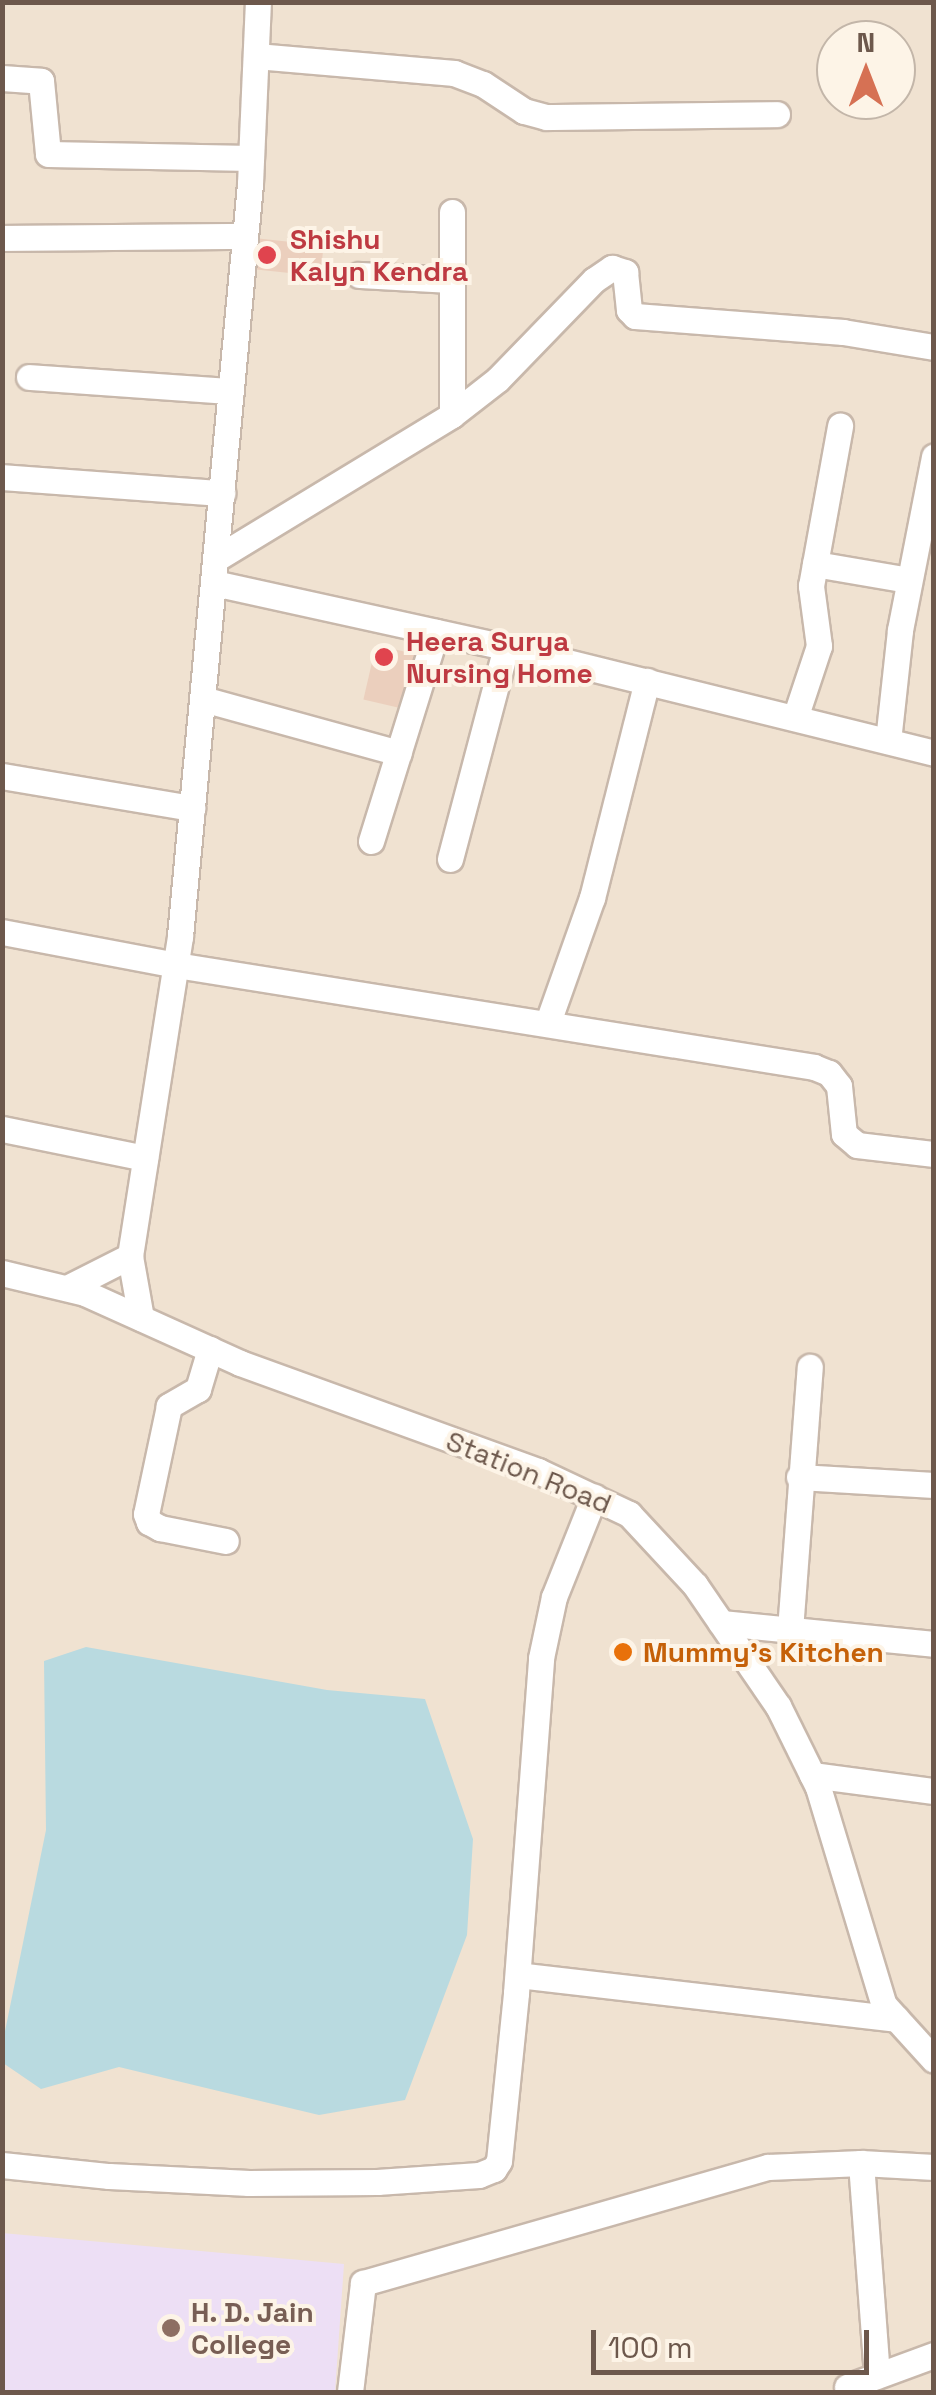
<!DOCTYPE html>
<style>
body{margin:0}
#map{position:relative;width:936px;height:2395px;overflow:hidden;background:#f9f0e2;font-family:"Space Grotesk",sans-serif}
div>[style]{position:absolute}
[style*='--x']{left:calc(var(--x)*1px);top:calc(var(--y)*1px);width:calc(var(--w)*1px);rotate:calc(var(--a)*1deg)}
.residential>*{inset:0;background:#f0e2d1}
.education>*{inset:0;background:#eddff5}
.water>*{inset:0;background:#b9dae0}
.building>*{inset:0;background:#ebcfbd;transform-origin:0 0}
.roads{filter:drop-shadow(2px 0 #c8b8ab) drop-shadow(-2px 0 #c8b8ab) drop-shadow(0 2px #c8b8ab) drop-shadow(0 -2px #c8b8ab)}
.minor>*{height:25px;margin:-12.5px;padding:0 12.5px;transform-origin:12.5px;border-radius:12.5px;background:#fff}
.dots>*{width:28px;height:28px;translate:-50% -50%;box-sizing:border-box;border:5px solid #fdf4e7;border-radius:50%}
span{translate:-50% -50%;white-space:nowrap;text-align:center;line-height:1.15;-webkit-text-stroke:8px #fdf4e7;paint-order:stroke}
.health-label{font-size:28px;color:#be3a42;font-weight:700}
.left{translate:0 -50%;text-align:left}
.street-label{font-size:28px;color:#6d584c}
.food-label{font-size:28px;color:#c56008;font-weight:700}
.education-label{font-size:28px;color:#785e54;font-weight:700}
.frame{position:absolute;inset:0;border:5px solid #6d584c;pointer-events:none}
.north{position:absolute;left:816px;top:20px;width:100px;height:100px;box-sizing:border-box;background:#fdf4e7;border:2px solid #c3b6a9;border-radius:50%;rotate:0deg;font-size:28px;font-weight:700;line-height:40px;text-align:center;color:#6d584c}
.north::after{content:'';display:block;margin:auto;width:35px;height:45px;background:#d67154;clip-path:polygon(50% 0,100% 100%,50% 72%,0 100%)}
.scale{position:absolute;left:591px;top:2330px;width:278px;height:45px;box-sizing:border-box;border:5px solid #6d584c;border-top:0;padding-left:12px;font-size:30px;line-height:35px;white-space:nowrap;color:#6d584c;-webkit-text-stroke:8px #fdf4e7;paint-order:stroke}
</style>
<div id="map">
<div class="residential">
<div style="clip-path:polygon(evenodd,3px 3px,933px 3px,933px 2392px,3px 2392px,3px 3px,836px 40px,896px 40px,896px 100px,836px 100px,836px 40px)"></div>
</div>
<div class="education">
<div style="clip-path:polygon(2px 2233px,344px 2264px,335px 2392px,3px 2392px)"></div>
</div>
<div class="water">
<div style="clip-path:polygon(86px 1647px,327px 1690px,425px 1699px,473px 1839px,467px 1935px,405px 2100px,319px 2115px,119px 2067px,41px 2089px,3px 2063px,3px 2041px,46px 1830px,44px 1661px)"></div>
</div>
<div class="building">
<div style="left:253px;top:238px;width:71px;height:31px;rotate:6deg"></div>
<div style="left:376px;top:645px;width:43px;height:56px;rotate:13deg"></div>
</div>
<div class="roads">
<div class="minor">
<div style="--x:256;--y:56;--w:199;--a:4.9"></div>
<div style="--x:454;--y:73;--w:31;--a:21"></div>
<div style="--x:483;--y:84;--w:49;--a:33.4"></div>
<div style="--x:524;--y:111;--w:23;--a:15"></div>
<div style="--x:546;--y:117;--w:231;--a:-0.7"></div>
<div style="--x:2;--y:78;--w:39;--a:4"></div>
<div style="--x:41;--y:81;--w:73;--a:84.5"></div>
<div style="--x:48;--y:154;--w:203;--a:1.1"></div>
<div style="--x:2;--y:238;--w:243;--a:-0.5"></div>
<div style="--x:359;--y:275;--w:93;--a:3.1"></div>
<div style="--x:29;--y:377;--w:202;--a:4"></div>
<div style="--x:452;--y:415;--w:203;--a:-90"></div>
<div style="--x:2;--y:477;--w:221;--a:4.2"></div>
<div style="--x:217;--y:558;--w:275;--a:-31.3"></div>
<div style="--x:452;--y:415;--w:58;--a:-38"></div>
<div style="--x:498;--y:379;--w:138;--a:-45.9"></div>
<div style="--x:594;--y:280;--w:22;--a:-34"></div>
<div style="--x:612;--y:268;--w:14;--a:17"></div>
<div style="--x:625;--y:272;--w:38;--a:84"></div>
<div style="--x:629;--y:310;--w:8;--a:45"></div>
<div style="--x:635;--y:316;--w:209;--a:4.4"></div>
<div style="--x:843;--y:332;--w:92;--a:9.4"></div>
<div style="--x:815;--y:564;--w:95;--a:9.7"></div>
<div style="--x:214;--y:583;--w:299;--a:12.4"></div>
<div style="--x:506;--y:647;--w:441;--a:13.9"></div>
<div style="--x:203;--y:699;--w:203;--a:15.4"></div>
<div style="--x:795;--y:718;--w:76;--a:-71.6"></div>
<div style="--x:819;--y:646;--w:61;--a:-97.6"></div>
<div style="--x:811;--y:586;--w:163;--a:-79.7"></div>
<div style="--x:888;--y:741;--w:112;--a:-83.8"></div>
<div style="--x:900;--y:630;--w:177;--a:-78.9"></div>
<div style="--x:2;--y:776;--w:193;--a:9.6"></div>
<div style="--x:371;--y:841;--w:219;--a:-72.7"></div>
<div style="--x:450;--y:859;--w:219;--a:-75.2"></div>
<div style="--x:2;--y:932;--w:177;--a:10.7"></div>
<div style="--x:176;--y:965;--w:646;--a:9.08"></div>
<div style="--x:814;--y:1067;--w:16;--a:22"></div>
<div style="--x:829;--y:1073;--w:16;--a:52"></div>
<div style="--x:839;--y:1086;--w:48;--a:84.1"></div>
<div style="--x:844;--y:1134;--w:17;--a:40"></div>
<div style="--x:857;--y:1145;--w:78;--a:6.7"></div>
<div style="--x:548;--y:1022;--w:132;--a:-70.5"></div>
<div style="--x:592;--y:898;--w:224;--a:-75.8"></div>
<div style="--x:2;--y:1129;--w:146;--a:11.5"></div>
<div style="--x:2;--y:1273;--w:85;--a:13.5"></div>
<div style="--x:85;--y:1293;--w:170;--a:24.3"></div>
<div style="--x:240;--y:1363;--w:317;--a:19.9"></div>
<div style="--x:538;--y:1471;--w:101;--a:25.3"></div>
<div style="--x:629;--y:1514;--w:97;--a:47.1"></div>
<div style="--x:695;--y:1585;--w:147;--a:55.6"></div>
<div style="--x:778;--y:1706;--w:90;--a:63.7"></div>
<div style="--x:818;--y:1787;--w:228;--a:73.2"></div>
<div style="--x:884;--y:2005;--w:74;--a:47.7"></div>
<div style="--x:67;--y:1288;--w:71;--a:-26.9"></div>
<div style="--x:141;--y:1318;--w:63;--a:-100.1"></div>
<div style="--x:130;--y:1256;--w:324;--a:-81.1"></div>
<div style="--x:180;--y:936;--w:755;--a:-84.68"></div>
<div style="--x:250;--y:184;--w:182;--a:-87.5"></div>
<div style="--x:210;--y:1349;--w:42;--a:106.7"></div>
<div style="--x:198;--y:1389;--w:34;--a:150"></div>
<div style="--x:169;--y:1406;--w:110;--a:102"></div>
<div style="--x:146;--y:1514;--w:9;--a:69"></div>
<div style="--x:149;--y:1522;--w:13;--a:29"></div>
<div style="--x:160;--y:1528;--w:67;--a:11.1"></div>
<div style="--x:799;--y:1477;--w:135;--a:3.4"></div>
<div style="--x:721;--y:1623;--w:214;--a:5.6"></div>
<div style="--x:790;--y:1630;--w:264;--a:-85.7"></div>
<div style="--x:812;--y:1775;--w:123;--a:7.5"></div>
<div style="--x:518;--y:1975;--w:381;--a:6.6"></div>
<div style="--x:861;--y:2163;--w:213;--a:85.7"></div>
<div style="--x:2;--y:2165;--w:108;--a:5.9"></div>
<div style="--x:109;--y:2176;--w:140;--a:2.9"></div>
<div style="--x:249;--y:2183;--w:128;--a:-0.4"></div>
<div style="--x:377;--y:2182;--w:102;--a:-3.9"></div>
<div style="--x:479;--y:2175;--w:16;--a:-22"></div>
<div style="--x:494;--y:2169;--w:9;--a:-58"></div>
<div style="--x:499;--y:2161;--w:169;--a:-84.2"></div>
<div style="--x:516;--y:1993;--w:336;--a:-85.7"></div>
<div style="--x:541;--y:1658;--w:62;--a:-78"></div>
<div style="--x:554;--y:1597;--w:108;--a:-68.2"></div>
<div style="--x:847;--y:2387;--w:93;--a:-20.2"></div>
<div style="--x:350;--y:2392;--w:110;--a:-83.2"></div>
<div style="--x:363;--y:2283;--w:421;--a:-16"></div>
<div style="--x:768;--y:2167;--w:93;--a:-2.5"></div>
<div style="--x:861;--y:2163;--w:73;--a:3.1"></div>
</div>
</div>
<div class="dots">
<div style="left:267px;top:255px;background:#e0444e"></div>
<div style="left:384px;top:657px;background:#e0444e"></div>
<div style="left:623px;top:1652px;background:#e8710a"></div>
<div style="left:171px;top:2328px;background:#8d6e63"></div>
</div>
<div class="health-label">
<span class="left" style="left:290px;top:255px">Shishu<br>Kalyn Kendra</span>
<span class="left" style="left:406px;top:657px">Heera Surya<br>Nursing Home</span>
</div>
<div class="street-label">
<span style="left:529px;top:1472px;rotate:22deg">Station Road</span>
</div>
<div class="food-label">
<span class="left" style="left:643px;top:1652px">Mummy's Kitchen</span>
</div>
<div class="education-label">
<span class="left" style="left:191px;top:2328px">H. D. Jain<br>College</span>
</div>
<div class="frame"></div>
<div class="north">N</div>
<div class="scale">100 m</div>
</div>
